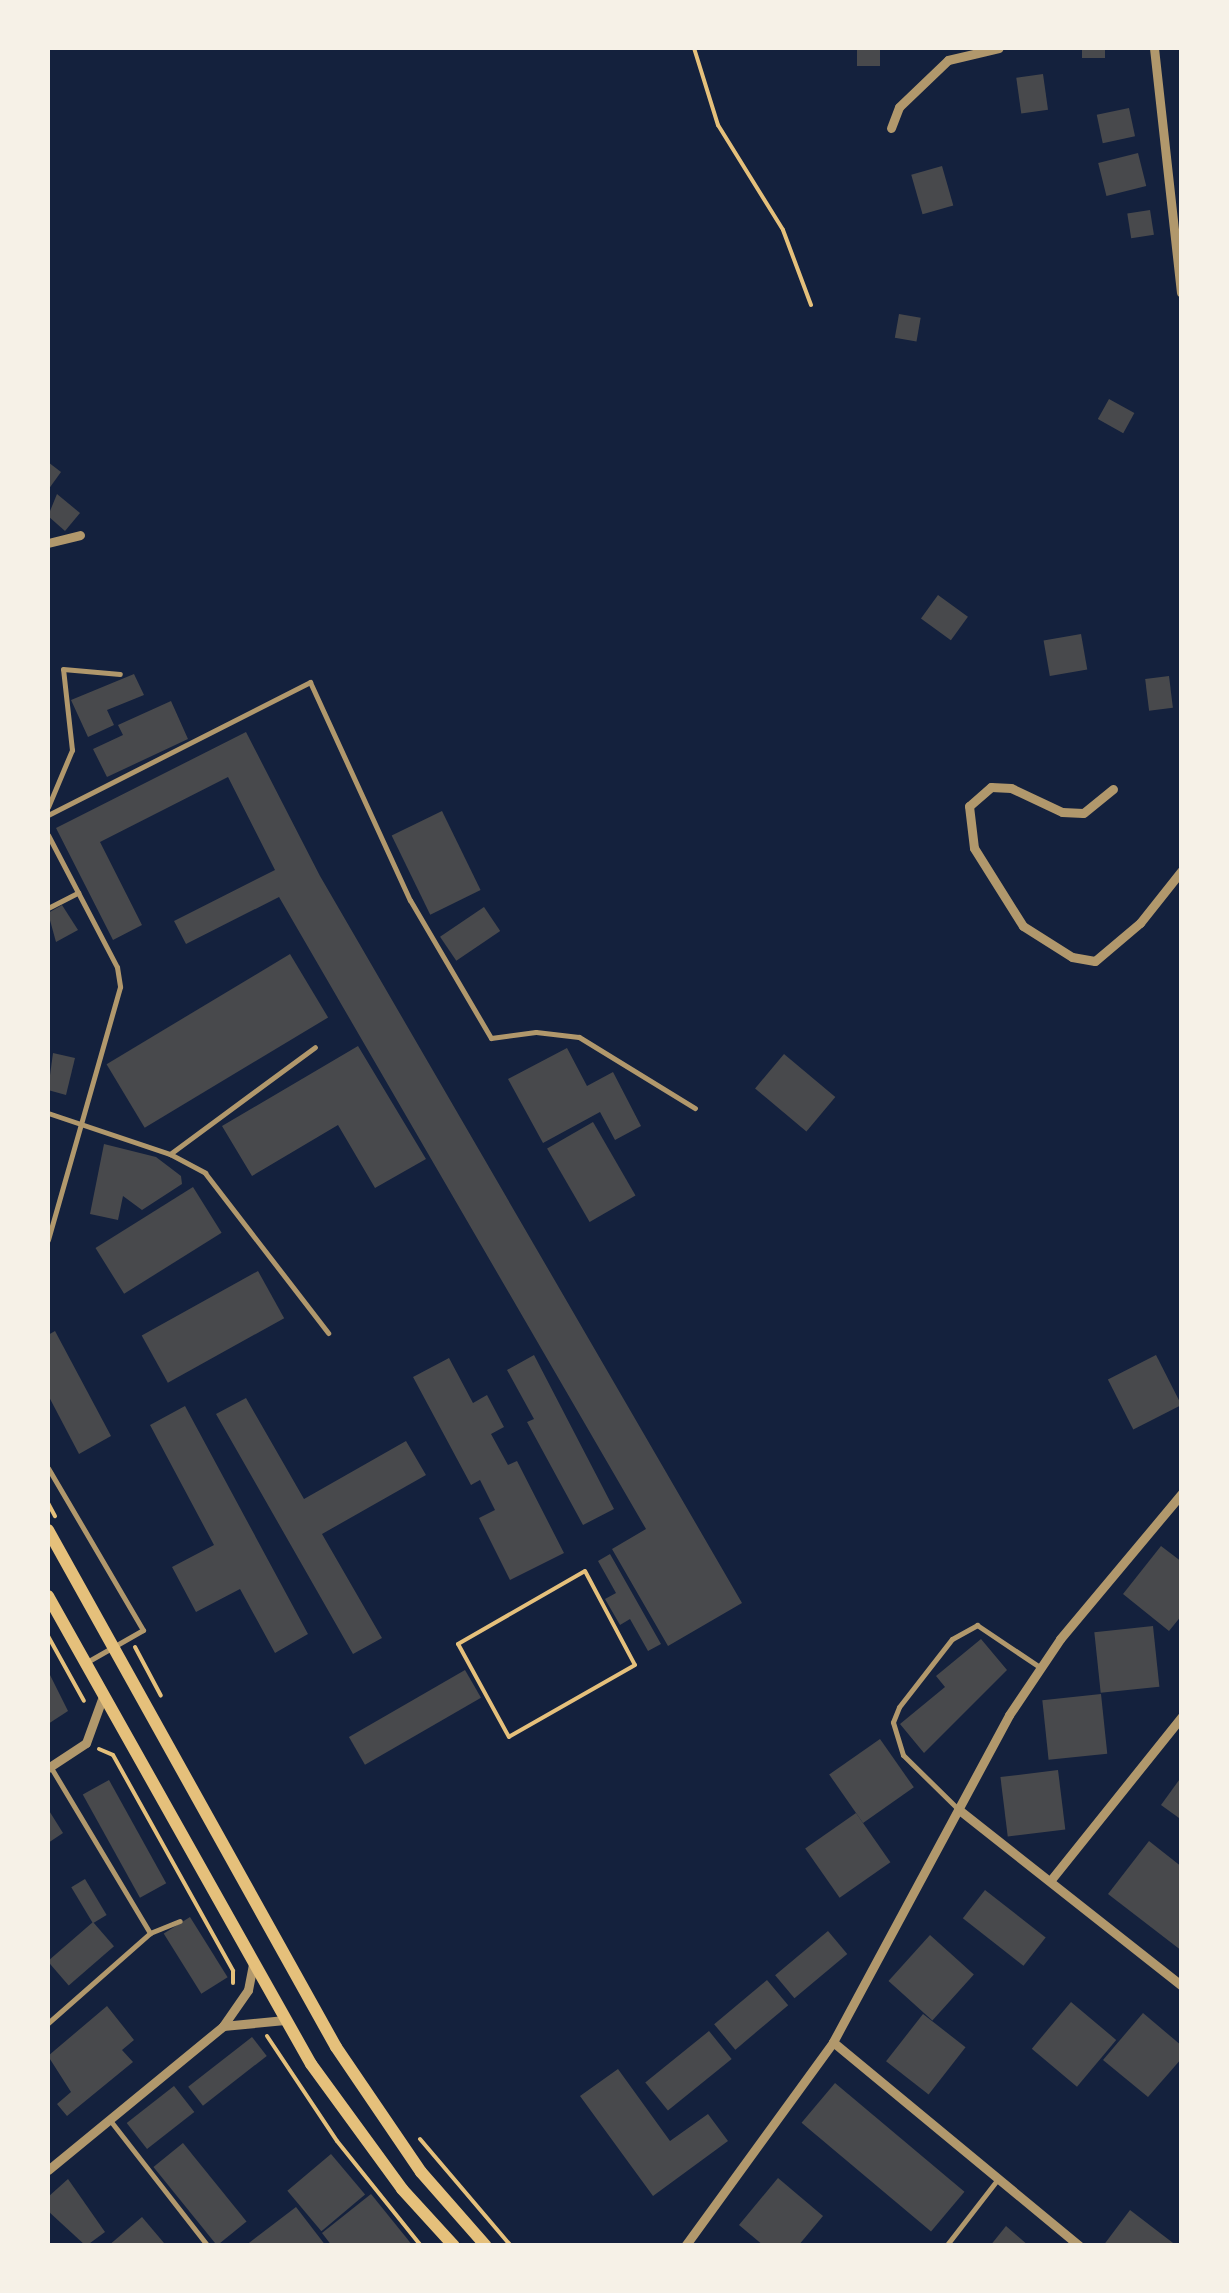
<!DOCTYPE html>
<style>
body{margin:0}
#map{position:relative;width:1229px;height:2293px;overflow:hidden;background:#14213d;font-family:Commissioner,sans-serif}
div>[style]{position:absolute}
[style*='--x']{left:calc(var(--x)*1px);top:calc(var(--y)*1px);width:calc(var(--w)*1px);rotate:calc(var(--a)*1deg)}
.building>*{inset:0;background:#48494c;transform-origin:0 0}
.path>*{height:4px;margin:-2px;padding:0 2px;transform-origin:2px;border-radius:2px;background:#e5c07b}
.service>*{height:5px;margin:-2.5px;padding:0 2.5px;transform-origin:2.5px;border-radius:2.5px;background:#b1986c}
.minor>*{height:9px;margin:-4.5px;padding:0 4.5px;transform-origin:4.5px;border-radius:4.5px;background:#b1986c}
.secondary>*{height:12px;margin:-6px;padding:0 6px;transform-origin:6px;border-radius:6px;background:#e5c07b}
span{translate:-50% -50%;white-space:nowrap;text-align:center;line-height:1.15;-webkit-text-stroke:8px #f6f1e7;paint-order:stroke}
.frame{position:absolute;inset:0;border:50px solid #f6f1e7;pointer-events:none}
</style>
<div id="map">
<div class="building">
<div style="left:857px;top:48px;width:23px;height:18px"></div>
<div style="left:1082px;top:48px;width:23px;height:10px"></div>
<div style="left:1043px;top:74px;width:36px;height:27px;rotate:82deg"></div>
<div style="left:1129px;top:108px;width:29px;height:33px;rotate:78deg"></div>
<div style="left:1138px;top:153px;width:34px;height:41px;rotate:76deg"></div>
<div style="left:942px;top:166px;width:41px;height:32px;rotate:74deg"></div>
<div style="left:1150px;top:210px;width:25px;height:23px;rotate:81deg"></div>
<div style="left:899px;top:314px;width:22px;height:24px;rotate:10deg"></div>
<div style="left:1109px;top:399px;width:29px;height:23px;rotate:29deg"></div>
<div style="clip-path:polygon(48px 462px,61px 472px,48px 490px)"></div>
<div style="clip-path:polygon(57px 494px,80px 513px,65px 531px,48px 516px)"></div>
<div style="left:938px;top:595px;width:37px;height:29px;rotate:36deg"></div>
<div style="left:1081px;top:634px;width:36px;height:38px;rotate:80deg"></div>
<div style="clip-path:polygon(134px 674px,144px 695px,107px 710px,114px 725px,88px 737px,71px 700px)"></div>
<div style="left:1169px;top:676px;width:32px;height:24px;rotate:83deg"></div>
<div style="clip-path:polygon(171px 701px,188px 739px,107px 777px,93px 749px,123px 735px,118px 725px)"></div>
<div style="clip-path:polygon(246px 732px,320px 876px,742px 1603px,668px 1646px,612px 1549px,646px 1529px,279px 897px,186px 944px,174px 921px,275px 870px,228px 777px,100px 842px,142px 925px,113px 940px,56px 828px)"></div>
<div style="left:442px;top:811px;width:88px;height:56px;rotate:64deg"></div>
<div style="clip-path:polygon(62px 905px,78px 930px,56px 942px,48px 913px)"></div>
<div style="left:484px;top:907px;width:29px;height:53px;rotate:56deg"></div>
<div style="left:290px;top:954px;width:74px;height:214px;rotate:59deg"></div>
<div style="clip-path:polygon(358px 1046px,426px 1159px,375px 1188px,338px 1125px,252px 1176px,222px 1126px)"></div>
<div style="clip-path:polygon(567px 1048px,587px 1086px,613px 1072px,641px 1126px,615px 1140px,600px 1112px,543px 1143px,508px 1079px)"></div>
<div style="clip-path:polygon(53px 1053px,75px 1058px,66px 1095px,48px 1090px)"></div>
<div style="left:784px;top:1054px;width:67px;height:45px;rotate:40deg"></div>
<div style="left:593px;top:1122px;width:85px;height:53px;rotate:60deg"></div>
<div style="clip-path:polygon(104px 1144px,156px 1157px,181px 1176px,182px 1184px,142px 1210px,123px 1196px,118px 1220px,90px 1214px)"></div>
<div style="left:193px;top:1187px;width:54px;height:115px;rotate:58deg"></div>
<div style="left:258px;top:1271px;width:54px;height:133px;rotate:61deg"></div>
<div style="clip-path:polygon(55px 1331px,111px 1436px,79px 1454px,48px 1395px,48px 1335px)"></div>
<div style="clip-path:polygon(534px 1355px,614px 1509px,583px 1525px,527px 1422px,534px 1419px,507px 1370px)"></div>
<div style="left:1156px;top:1355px;width:56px;height:54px;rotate:63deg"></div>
<div style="clip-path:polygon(449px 1358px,473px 1403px,487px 1395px,504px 1427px,491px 1434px,508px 1465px,517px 1461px,564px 1553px,510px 1580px,479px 1518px,495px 1510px,480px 1480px,471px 1485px,413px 1377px)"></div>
<div style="clip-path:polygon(246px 1398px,304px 1499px,406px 1441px,426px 1475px,322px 1534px,382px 1638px,353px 1654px,216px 1414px)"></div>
<div style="clip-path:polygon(185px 1406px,308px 1634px,275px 1653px,240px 1589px,196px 1612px,172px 1567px,214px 1545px,150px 1425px)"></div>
<div style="clip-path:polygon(1161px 1546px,1182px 1562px,1182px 1615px,1169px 1631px,1123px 1594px)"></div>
<div style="clip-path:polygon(610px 1554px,661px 1644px,648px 1651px,630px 1619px,620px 1625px,605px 1599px,616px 1593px,598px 1561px)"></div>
<div style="left:1153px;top:1626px;width:61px;height:59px;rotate:84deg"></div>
<div style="clip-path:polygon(981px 1639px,1007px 1670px,924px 1753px,900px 1724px,945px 1687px,936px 1676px)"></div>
<div style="left:465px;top:1670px;width:32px;height:134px;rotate:60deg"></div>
<div style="clip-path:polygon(48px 1671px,68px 1711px,48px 1724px)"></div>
<div style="left:1101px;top:1694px;width:60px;height:59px;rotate:84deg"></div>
<div style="left:880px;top:1739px;width:59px;height:62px;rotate:55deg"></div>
<div style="left:1058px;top:1770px;width:60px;height:58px;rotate:83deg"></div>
<div style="clip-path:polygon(1182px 1776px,1182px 1815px,1179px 1818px,1161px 1805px)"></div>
<div style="left:109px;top:1780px;width:118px;height:30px;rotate:61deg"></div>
<div style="clip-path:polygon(48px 1809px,63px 1833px,48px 1843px)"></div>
<div style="left:856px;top:1813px;width:60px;height:62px;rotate:55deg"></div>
<div style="clip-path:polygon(1149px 1841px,1182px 1867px,1182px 1951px,1108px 1894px)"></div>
<div style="left:85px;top:1879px;width:42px;height:16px;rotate:59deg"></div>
<div style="left:985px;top:1890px;width:77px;height:36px;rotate:38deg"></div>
<div style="left:190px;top:1917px;width:71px;height:31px;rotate:58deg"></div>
<div style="left:93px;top:1922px;width:32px;height:60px;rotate:49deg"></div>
<div style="left:828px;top:1931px;width:30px;height:69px;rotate:50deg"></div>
<div style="left:930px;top:1935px;width:59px;height:62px;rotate:42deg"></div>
<div style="left:767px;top:1980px;width:33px;height:69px;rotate:50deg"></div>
<div style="left:1071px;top:2002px;width:59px;height:61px;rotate:40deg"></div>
<div style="clip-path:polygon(107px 2006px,134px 2040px,122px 2050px,133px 2062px,67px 2116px,57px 2104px,71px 2092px,48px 2056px)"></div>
<div style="clip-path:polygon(1143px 2013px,1182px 2046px,1182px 2058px,1148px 2097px,1103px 2060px)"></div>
<div style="left:923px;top:2014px;width:54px;height:60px;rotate:38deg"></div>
<div style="left:709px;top:2031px;width:36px;height:82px;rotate:51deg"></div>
<div style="left:252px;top:2037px;width:24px;height:81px;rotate:52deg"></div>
<div style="clip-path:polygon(618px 2069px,670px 2141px,708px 2114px,728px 2141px,653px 2196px,580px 2096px)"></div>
<div style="left:835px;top:2083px;width:169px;height:52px;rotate:40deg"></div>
<div style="left:174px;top:2086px;width:33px;height:60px;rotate:52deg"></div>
<div style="left:183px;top:2143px;width:101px;height:38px;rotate:51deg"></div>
<div style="left:331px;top:2154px;width:53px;height:57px;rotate:50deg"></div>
<div style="clip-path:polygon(778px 2178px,823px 2216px,798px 2246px,764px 2246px,739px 2225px)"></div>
<div style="clip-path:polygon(68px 2179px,105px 2232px,86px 2246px,48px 2211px,48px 2197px)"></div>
<div style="clip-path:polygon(371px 2194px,413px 2246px,332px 2246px,322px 2233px)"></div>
<div style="clip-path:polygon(296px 2207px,326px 2246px,245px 2246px)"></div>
<div style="clip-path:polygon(1130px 2210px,1177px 2246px,1103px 2246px)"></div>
<div style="clip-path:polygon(142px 2217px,164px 2243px,108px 2246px)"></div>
<div style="clip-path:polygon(1006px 2226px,1029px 2246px,990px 2246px)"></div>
</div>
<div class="path">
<div style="--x:694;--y:48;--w:81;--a:72.7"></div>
<div style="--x:718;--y:125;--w:123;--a:58.2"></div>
<div style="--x:783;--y:230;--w:80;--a:69.5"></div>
<div style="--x:48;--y:1503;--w:15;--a:62"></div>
<div style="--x:585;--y:1571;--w:106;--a:62"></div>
<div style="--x:635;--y:1665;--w:145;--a:150.3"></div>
<div style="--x:509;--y:1737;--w:106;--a:-118.7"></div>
<div style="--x:458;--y:1644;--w:146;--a:-29.9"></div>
<div style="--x:48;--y:1636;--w:74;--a:61"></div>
<div style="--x:135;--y:1647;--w:55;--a:62"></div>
<div style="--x:99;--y:1749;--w:15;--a:23"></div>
<div style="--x:113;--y:1755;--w:247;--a:60.9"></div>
<div style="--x:233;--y:1971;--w:12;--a:90"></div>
<div style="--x:267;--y:2036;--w:126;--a:56.3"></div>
<div style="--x:337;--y:2141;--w:134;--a:51.3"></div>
<div style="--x:420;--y:2139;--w:140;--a:49.6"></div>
</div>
<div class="service">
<div style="--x:48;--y:807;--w:62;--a:-67.2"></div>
<div style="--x:72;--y:750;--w:81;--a:-96.3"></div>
<div style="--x:63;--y:669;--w:57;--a:5"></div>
<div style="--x:48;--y:815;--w:294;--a:-26.9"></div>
<div style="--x:310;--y:682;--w:240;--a:65.4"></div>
<div style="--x:410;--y:900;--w:160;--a:59.6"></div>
<div style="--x:491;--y:1038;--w:45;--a:-7.6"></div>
<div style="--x:536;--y:1032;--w:43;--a:6.6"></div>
<div style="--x:579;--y:1037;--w:136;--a:31.5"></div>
<div style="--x:48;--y:835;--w:149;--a:62.4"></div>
<div style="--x:117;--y:967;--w:20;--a:81"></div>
<div style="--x:120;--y:987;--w:263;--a:105.9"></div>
<div style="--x:48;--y:908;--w:34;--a:-27"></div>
<div style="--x:48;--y:1113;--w:129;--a:18.6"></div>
<div style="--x:170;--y:1154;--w:40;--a:28"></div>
<div style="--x:205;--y:1173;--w:202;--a:52.4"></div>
<div style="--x:170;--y:1154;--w:180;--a:-36.4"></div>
<div style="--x:48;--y:1468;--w:188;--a:59.6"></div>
<div style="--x:143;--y:1630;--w:64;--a:150.3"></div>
<div style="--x:50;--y:1766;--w:195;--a:59.1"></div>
<div style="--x:958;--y:1809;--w:77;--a:-135.5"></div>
<div style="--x:903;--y:1755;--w:34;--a:-107"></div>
<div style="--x:893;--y:1722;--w:16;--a:-68"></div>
<div style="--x:899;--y:1707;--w:86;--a:-52.1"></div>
<div style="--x:952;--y:1639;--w:29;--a:-29"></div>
<div style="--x:977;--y:1625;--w:77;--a:33.9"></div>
<div style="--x:48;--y:2023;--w:136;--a:-41.4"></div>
<div style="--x:150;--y:1933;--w:32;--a:-22"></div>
<div style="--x:109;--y:2119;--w:161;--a:52.1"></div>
<div style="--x:946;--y:2246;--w:85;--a:-52.2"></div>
</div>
<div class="minor">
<div style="--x:1154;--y:48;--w:246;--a:83.7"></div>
<div style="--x:891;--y:128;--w:22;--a:-69"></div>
<div style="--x:899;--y:107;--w:68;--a:-43.8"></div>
<div style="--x:948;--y:60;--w:52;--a:-13.2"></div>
<div style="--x:48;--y:543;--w:33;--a:-14"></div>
<div style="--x:1113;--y:789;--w:38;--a:141"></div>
<div style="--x:1083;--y:813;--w:21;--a:-177"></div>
<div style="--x:1062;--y:812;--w:56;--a:-154.8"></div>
<div style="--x:1011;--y:788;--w:20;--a:-177"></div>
<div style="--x:991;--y:787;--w:29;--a:139"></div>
<div style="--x:969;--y:806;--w:42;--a:83.2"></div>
<div style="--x:974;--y:848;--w:92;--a:57.9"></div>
<div style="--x:1023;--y:926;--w:58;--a:32.3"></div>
<div style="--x:1072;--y:957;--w:23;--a:10"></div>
<div style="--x:1095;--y:961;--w:59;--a:-40.2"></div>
<div style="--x:1140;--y:923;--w:68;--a:-51.6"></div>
<div style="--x:48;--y:1768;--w:45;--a:-33.3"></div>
<div style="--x:86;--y:1743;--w:47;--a:-70"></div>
<div style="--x:958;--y:1809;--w:285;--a:38.3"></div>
<div style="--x:1050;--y:1881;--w:211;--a:-51.3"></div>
<div style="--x:223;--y:2026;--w:62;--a:-5.5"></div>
<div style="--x:833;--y:2042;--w:320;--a:39.6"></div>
<div style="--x:48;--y:2170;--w:227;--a:-39.4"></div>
<div style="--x:223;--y:2026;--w:44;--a:-55.2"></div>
<div style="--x:248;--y:1990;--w:25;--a:-79"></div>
<div style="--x:685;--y:2246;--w:252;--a:-54"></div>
<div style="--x:833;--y:2042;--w:371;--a:-61.7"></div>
<div style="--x:1009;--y:1715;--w:92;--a:-56.1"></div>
<div style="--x:1060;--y:1639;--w:190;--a:-50.1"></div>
</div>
<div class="secondary">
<div style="--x:48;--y:1530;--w:592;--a:60.88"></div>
<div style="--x:336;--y:2047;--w:151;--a:55.8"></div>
<div style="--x:421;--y:2172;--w:98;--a:48.7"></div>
<div style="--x:48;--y:1596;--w:537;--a:60.67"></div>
<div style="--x:311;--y:2064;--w:155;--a:53.9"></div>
<div style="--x:402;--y:2189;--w:77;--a:47.6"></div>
</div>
<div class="frame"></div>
</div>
